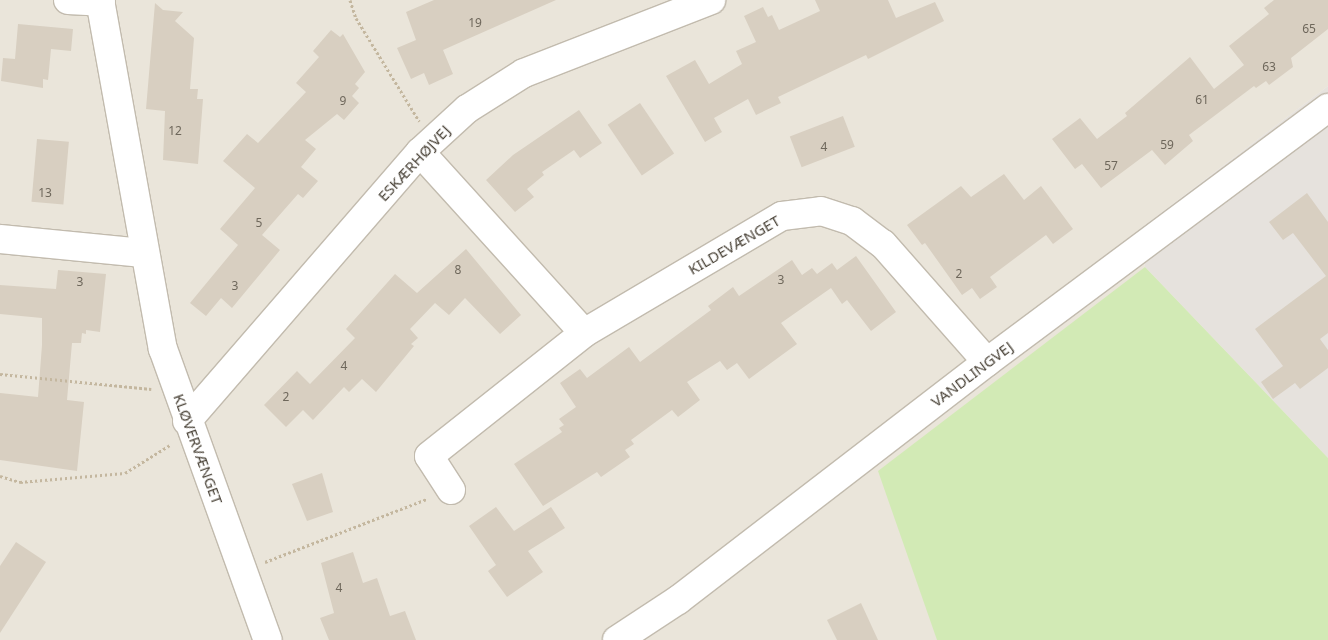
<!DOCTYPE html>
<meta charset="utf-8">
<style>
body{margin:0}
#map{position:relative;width:1328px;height:640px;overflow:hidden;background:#f6f3ec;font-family:"Noto Sans",sans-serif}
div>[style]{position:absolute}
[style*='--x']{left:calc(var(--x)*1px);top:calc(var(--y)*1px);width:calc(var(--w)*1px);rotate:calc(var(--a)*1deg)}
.residential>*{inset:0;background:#eae5da}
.industrial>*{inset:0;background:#e6e2dd}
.green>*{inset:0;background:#d2eab5}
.building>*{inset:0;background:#d8cfc1;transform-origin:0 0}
.path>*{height:3px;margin-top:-1.5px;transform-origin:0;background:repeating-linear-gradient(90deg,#c4b79f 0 2.5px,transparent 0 5px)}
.roads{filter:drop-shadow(1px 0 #c2bbae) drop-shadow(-1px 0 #c2bbae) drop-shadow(0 1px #c2bbae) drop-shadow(0 -1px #c2bbae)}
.minor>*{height:28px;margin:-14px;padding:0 14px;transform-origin:14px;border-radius:14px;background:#fff}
span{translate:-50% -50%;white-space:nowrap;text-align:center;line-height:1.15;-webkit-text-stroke:4px #fff;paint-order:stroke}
.number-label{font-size:12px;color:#6e675b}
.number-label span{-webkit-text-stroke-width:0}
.street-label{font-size:15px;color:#4b4439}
</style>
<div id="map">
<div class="residential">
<div style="clip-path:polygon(0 0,1328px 0,1328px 86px,1140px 229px,1145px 267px,1328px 458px,1328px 640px,0 640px)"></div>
</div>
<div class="industrial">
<div style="clip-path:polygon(1328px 86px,1328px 458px,1145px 267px,1140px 229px)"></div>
</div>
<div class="green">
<div style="clip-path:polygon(1145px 267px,1328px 458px,1328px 640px,937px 640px,878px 471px)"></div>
</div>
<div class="building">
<div style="clip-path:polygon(434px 0,556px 0,443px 50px,453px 74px,429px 85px,424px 73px,411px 79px,397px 48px,416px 40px,406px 12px)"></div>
<div style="clip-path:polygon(815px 0,888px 0,896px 18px,935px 2px,944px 21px,868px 59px,866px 55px,778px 97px,781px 103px,756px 115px,748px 99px,714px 118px,722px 132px,705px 142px,666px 76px,695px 60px,709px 84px,742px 64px,736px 51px,756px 42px,744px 16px,763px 7px,768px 17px,772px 15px,779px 30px,820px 11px)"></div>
<div style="clip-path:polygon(1274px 0,1328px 0,1328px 29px,1291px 58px,1293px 67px,1269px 85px,1266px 81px,1256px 88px,1254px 86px,1189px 135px,1193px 141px,1165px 165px,1152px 150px,1101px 188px,1082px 164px,1075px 169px,1052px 139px,1080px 118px,1097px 139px,1127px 116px,1125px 113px,1190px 57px,1214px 89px,1244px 65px,1229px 46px,1269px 14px,1264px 8px)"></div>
<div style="clip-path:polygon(155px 3px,163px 10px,183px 12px,175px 21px,194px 38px,190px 89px,198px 89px,197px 99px,203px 99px,198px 164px,163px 160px,165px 111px,146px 109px)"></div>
<div style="clip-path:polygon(18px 24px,73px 29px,71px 51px,51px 49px,48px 80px,43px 79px,43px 88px,1px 81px,3px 58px,15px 59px)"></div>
<div style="clip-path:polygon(331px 30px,340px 37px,343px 34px,365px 72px,355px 84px,359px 88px,352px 96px,359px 103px,344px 120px,337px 114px,305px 140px,316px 149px,301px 167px,318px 181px,303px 198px,298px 194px,262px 235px,280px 250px,232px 308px,221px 298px,206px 316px,190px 303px,238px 245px,220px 229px,255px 188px,223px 161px,247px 134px,258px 143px,306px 92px,296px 83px,319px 57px,313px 51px)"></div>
<div style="left:640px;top:103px;width:61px;height:39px;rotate:56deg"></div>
<div style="clip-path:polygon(579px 110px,602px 143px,580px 158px,574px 150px,542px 172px,544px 175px,527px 189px,534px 197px,515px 212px,486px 180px,513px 155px)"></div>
<div style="left:843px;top:116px;width:33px;height:57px;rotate:69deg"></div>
<div style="left:37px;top:139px;width:32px;height:63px;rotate:5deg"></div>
<div style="clip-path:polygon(1004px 174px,1024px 200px,1041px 186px,1073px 229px,1053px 244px,1046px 235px,990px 277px,997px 287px,980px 299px,972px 288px,962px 295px,925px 243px,922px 245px,907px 225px,961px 186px,971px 197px)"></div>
<div style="clip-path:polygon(1307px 193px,1328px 222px,1328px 333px,1320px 339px,1328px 350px,1328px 368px,1300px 389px,1295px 383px,1273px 399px,1261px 382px,1283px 366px,1255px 329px,1326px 276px,1293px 233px,1283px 240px,1269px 222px)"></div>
<div style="clip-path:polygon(466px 249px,521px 315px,500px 334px,465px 298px,449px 315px,435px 303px,410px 329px,418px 338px,411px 344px,414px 346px,376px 392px,362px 379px,349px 392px,344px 387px,313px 420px,303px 410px,286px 427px,264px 405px,297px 371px,310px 384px,355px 338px,346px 329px,395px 274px,417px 293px)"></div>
<div style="clip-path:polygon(856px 256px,896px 312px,871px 331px,847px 300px,842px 304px,831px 288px,781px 323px,797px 344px,749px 379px,737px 363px,727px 370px,720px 361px,687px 382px,700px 400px,678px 417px,672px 410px,631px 440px,634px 444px,625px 450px,630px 457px,601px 477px,597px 472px,543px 506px,514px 464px,562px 432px,559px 428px,564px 425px,559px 419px,576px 407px,560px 383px,580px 369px,587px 378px,629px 347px,640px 362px,711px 310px,708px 306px,733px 287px,739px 296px,792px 260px,802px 275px,812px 268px,817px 274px,832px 263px,837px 270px)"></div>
<div style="clip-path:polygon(58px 270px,106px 274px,100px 332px,86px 330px,86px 334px,82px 333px,81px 343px,72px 343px,67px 400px,84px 402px,77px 471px,0 460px,0 393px,38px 397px,42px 345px,42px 318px,0 314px,0 285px,56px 289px)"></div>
<div style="clip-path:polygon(322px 473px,333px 512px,307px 521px,292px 484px)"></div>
<div style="clip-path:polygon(496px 507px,514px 531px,551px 507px,565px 528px,528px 551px,543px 572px,507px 597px,488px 571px,496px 565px,469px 526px)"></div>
<div style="clip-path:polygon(16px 542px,46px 562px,0 633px,0 566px)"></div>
<div style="clip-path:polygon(353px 552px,363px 583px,377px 578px,390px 616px,405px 611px,416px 640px,329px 640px,320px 618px,334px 613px,321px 563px)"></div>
<div style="clip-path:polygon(861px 603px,878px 640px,837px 640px,827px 620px)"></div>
</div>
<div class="path">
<div style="--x:350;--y:0;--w:19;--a:72"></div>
<div style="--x:356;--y:18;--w:121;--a:58.5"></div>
<div style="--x:0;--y:374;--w:152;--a:5.7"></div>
<div style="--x:0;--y:476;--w:21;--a:17"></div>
<div style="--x:20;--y:482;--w:105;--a:-4.9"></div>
<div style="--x:125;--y:473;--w:53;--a:-31.9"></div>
<div style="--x:265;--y:562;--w:174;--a:-21.3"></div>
</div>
<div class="roads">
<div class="minor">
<div style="--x:68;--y:0;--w:33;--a:3"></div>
<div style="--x:100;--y:0;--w:355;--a:79.8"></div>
<div style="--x:163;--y:349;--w:309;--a:70.2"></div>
<div style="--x:420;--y:152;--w:244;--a:47.8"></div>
<div style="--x:0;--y:239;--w:145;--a:5.6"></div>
<div style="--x:187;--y:421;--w:356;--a:-49.1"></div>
<div style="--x:420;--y:152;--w:64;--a:-42.5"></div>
<div style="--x:467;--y:109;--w:67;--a:-32.3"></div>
<div style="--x:524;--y:73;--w:201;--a:-21.3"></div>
<div style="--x:451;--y:490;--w:40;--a:-122.9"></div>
<div style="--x:429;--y:456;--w:198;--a:-38.4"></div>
<div style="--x:584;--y:333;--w:230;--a:-30.6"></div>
<div style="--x:782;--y:216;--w:39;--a:-7"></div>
<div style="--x:821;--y:211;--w:33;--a:18"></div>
<div style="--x:852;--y:221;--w:39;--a:37"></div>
<div style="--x:883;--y:244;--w:157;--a:48.6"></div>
<div style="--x:617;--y:640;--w:73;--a:-33.3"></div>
<div style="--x:678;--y:600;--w:390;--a:-37.6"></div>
<div style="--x:987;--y:362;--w:425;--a:-36.7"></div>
</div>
</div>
<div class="number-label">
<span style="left:475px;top:23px">19</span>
<span style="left:1309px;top:29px">65</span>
<span style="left:1269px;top:67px">63</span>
<span style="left:1202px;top:100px">61</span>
<span style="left:343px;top:101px">9</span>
<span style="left:175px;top:131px">12</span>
<span style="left:1167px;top:145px">59</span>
<span style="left:824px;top:147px">4</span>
<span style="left:1111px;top:166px">57</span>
<span style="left:45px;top:193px">13</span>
<span style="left:259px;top:223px">5</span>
<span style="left:458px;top:270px">8</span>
<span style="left:959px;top:274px">2</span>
<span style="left:781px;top:280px">3</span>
<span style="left:80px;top:282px">3</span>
<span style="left:235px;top:286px">3</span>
<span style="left:344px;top:366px">4</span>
<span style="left:286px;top:397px">2</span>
<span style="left:339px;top:588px">4</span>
</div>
<div class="street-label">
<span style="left:414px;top:163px;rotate:-47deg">ESKÆRHØJVEJ</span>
<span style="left:734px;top:245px;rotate:-30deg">KILDEVÆNGET</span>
<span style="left:972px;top:374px;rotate:-37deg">VANDLINGVEJ</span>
<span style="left:198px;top:449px;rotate:70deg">KLØVERVÆNGET</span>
</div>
</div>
